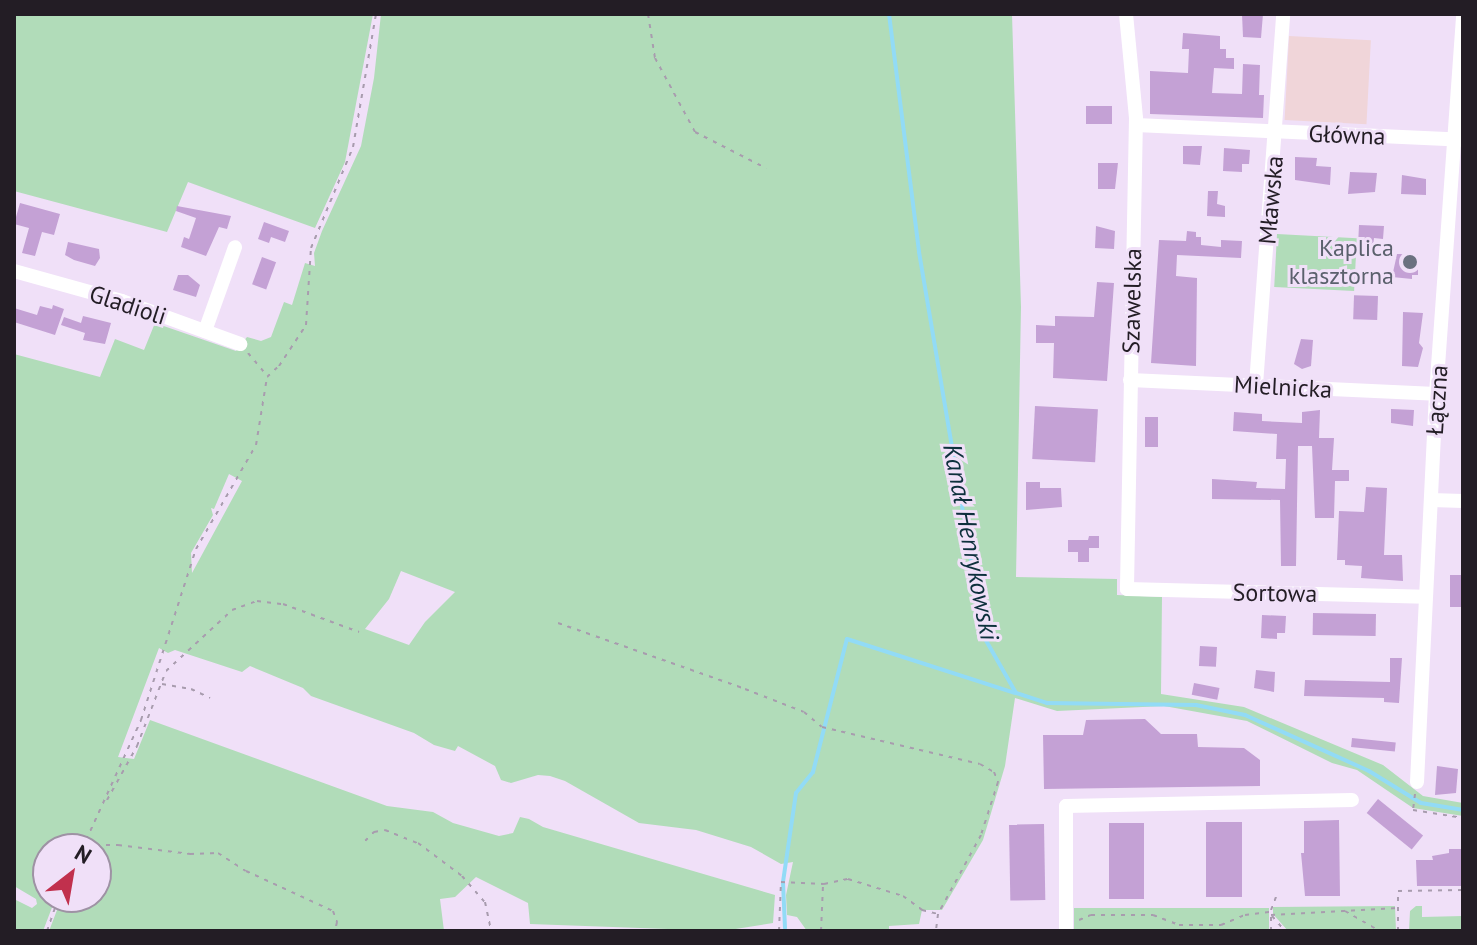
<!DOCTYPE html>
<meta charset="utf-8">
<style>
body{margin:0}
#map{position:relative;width:1477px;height:945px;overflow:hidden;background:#f0e0f8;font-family:"PT Sans",sans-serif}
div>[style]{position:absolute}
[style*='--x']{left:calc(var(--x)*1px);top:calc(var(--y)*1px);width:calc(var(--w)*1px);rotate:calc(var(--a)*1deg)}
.industrial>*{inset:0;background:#f0d5d9;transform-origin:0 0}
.green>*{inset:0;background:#b1dcb9;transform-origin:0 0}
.stream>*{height:4px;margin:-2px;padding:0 2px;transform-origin:2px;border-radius:2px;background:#92dbf6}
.building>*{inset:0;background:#c4a1d5;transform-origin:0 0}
.path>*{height:2px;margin-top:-1px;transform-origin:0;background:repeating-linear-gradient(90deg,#a89cae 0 4px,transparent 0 10px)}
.minor>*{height:14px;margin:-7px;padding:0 7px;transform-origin:7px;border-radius:7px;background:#fff}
.dots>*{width:22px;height:22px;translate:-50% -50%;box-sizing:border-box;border:4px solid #f0e0f8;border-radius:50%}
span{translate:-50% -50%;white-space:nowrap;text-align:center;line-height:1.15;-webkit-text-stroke:6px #f0e0f8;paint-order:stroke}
.street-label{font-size:24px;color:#231d25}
.worship-label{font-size:24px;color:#5b616d}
.right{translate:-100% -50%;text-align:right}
.water-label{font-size:26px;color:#0d303c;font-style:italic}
.frame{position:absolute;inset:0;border:16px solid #231d25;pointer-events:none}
.north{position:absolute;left:32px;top:833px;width:80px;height:80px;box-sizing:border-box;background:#f0e0f8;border:2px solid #9e92a4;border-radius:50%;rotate:31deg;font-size:22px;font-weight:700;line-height:32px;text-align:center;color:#231d25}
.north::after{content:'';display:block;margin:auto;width:28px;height:36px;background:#c1304d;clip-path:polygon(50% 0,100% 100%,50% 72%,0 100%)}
</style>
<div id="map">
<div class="industrial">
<div style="left:1289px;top:36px;width:82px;height:84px;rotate:3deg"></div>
</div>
<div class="green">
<div style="clip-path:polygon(14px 14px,373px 14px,345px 162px,315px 228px,188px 182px,167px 232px,14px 191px)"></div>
<div style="clip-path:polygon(evenodd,381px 14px,1012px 14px,1021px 307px,1016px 577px,1117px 579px,1117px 595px,1162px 597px,1161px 694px,1244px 707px,1383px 765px,1423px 796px,1463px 803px,1463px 816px,1413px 808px,1357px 770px,1332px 763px,1247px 721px,1164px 706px,1057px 711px,1015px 698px,1005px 766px,983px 840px,942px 910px,922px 910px,919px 924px,889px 926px,889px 931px,807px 931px,797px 917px,787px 915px,786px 895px,793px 862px,781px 864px,751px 847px,696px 830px,639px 823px,565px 781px,550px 776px,538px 775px,511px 783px,501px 780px,495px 766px,458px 746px,455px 751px,434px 745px,414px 733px,311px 696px,303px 688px,250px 666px,242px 672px,175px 650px,168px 653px,159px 648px,118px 757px,134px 759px,150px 720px,387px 806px,433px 812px,453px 823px,499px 836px,513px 833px,520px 817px,529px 819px,543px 827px,775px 895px,773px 923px,723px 931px,530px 924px,528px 903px,476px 877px,455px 897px,440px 899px,444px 931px,49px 931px,62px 897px,96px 897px,96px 849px,81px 848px,48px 849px,48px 897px,56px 897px,43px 931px,14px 931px,14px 899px,32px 908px,37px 904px,36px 899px,14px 886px,14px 354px,100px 377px,115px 339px,144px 350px,155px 323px,236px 351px,247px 337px,261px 341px,271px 337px,284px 302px,292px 305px,305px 263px,315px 266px,314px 253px,322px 231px,361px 146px,374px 78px,381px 14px,229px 474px,242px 481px,192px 573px,191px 553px,213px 515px,211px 508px,214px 509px,229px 474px,381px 14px,401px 571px,455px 592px,425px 622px,409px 645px,365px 629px,389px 599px,401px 571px)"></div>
<div style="left:1277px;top:234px;width:80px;height:53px;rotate:3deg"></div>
<div style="clip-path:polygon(1395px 906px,1396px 931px,1288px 931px,1273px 914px,1273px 907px)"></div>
<div style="clip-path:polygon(1416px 906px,1422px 906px,1422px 917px,1463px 916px,1463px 931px,1409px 931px,1410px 911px)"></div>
<div style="left:1269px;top:908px;width:23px;height:195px;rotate:90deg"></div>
</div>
<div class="stream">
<div style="--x:889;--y:14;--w:240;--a:82.8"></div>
<div style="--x:919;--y:252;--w:390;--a:80.4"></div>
<div style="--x:984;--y:637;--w:64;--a:60.3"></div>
<div style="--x:1016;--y:693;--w:33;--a:18"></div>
<div style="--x:1047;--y:703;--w:149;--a:0.8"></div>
<div style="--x:1196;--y:705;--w:50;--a:11.5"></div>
<div style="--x:1245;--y:715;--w:136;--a:24.3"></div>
<div style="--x:1369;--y:771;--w:61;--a:31.6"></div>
<div style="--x:1421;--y:803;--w:43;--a:9.5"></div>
<div style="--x:785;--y:928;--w:46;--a:-92.5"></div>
<div style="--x:783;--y:882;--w:90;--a:-81.7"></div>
<div style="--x:796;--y:793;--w:27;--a:-51"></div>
<div style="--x:813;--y:772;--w:137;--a:-75.7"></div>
<div style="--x:847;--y:639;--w:176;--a:17.8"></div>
</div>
<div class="building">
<div style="clip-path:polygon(1242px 14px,1263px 14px,1261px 38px,1243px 37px)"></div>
<div style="clip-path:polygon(1183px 33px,1220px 36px,1220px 49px,1226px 49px,1226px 58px,1234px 58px,1234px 69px,1214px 68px,1212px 93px,1242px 94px,1243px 64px,1260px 65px,1259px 95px,1264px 95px,1263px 118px,1150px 114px,1150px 71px,1188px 73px,1189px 49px,1182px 49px)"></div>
<div style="left:1086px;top:106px;width:26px;height:18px"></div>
<div style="clip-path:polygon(1183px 146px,1202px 146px,1200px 165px,1183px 164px)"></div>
<div style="clip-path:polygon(1224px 148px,1250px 150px,1249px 164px,1242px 164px,1242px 172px,1223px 171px)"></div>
<div style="clip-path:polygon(1295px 157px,1317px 158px,1316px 166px,1331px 167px,1330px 185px,1295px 180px)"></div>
<div style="clip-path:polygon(1098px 163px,1118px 163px,1115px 189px,1098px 189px)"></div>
<div style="clip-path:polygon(1350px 172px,1377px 173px,1375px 192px,1348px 194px)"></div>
<div style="clip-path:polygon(1402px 175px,1426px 179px,1426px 195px,1401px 194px)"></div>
<div style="clip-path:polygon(1208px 191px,1218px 191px,1217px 204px,1225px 206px,1225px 217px,1207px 216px)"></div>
<div style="clip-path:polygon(20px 203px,60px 214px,54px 235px,42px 232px,35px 256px,22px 253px,29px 228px,14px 224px)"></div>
<div style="clip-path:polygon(177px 206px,231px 216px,227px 229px,219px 227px,206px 256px,181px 247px,184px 237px,189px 239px,196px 218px,176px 211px)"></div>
<div style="clip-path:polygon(264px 222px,289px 231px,285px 242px,271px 237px,269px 243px,258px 239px)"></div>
<div style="clip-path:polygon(1359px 225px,1384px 226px,1383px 239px,1374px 238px,1373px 247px,1358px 246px)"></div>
<div style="clip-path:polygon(1096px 226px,1115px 231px,1114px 249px,1095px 248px)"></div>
<div style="clip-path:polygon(1187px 231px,1196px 232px,1196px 237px,1201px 237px,1201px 245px,1221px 247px,1221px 240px,1242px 241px,1241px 258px,1177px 255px,1176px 276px,1197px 278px,1196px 366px,1151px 363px,1159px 240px,1186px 241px)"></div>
<div style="clip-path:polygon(68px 242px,99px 249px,100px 258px,95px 266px,74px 260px,65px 255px)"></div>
<div style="clip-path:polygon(1397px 254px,1418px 254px,1418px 275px,1412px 275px,1412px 279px,1392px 277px)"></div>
<div style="left:262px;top:257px;width:15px;height:29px;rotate:20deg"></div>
<div style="clip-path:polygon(178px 275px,188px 275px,200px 285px,196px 297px,173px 290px)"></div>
<div style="clip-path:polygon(1097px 282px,1114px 283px,1107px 381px,1053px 378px,1054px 343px,1036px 343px,1036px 325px,1055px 326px,1055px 316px,1094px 317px)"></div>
<div style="left:1378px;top:296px;width:24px;height:24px;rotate:92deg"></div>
<div style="clip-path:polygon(53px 305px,64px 309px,55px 335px,14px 322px,14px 308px,37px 315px,40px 306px,52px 309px)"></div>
<div style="clip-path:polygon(1403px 312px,1423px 313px,1419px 343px,1423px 348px,1418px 367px,1402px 366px)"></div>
<div style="clip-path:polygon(83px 316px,111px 323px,105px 344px,83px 340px,85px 333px,61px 325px,64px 317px,81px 323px)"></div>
<div style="clip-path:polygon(1301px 339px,1313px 340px,1311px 366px,1302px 369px,1294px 364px)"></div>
<div style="left:1035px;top:406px;width:63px;height:53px;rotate:3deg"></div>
<div style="clip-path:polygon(1391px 409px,1414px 410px,1413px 426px,1391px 423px)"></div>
<div style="clip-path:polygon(1320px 410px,1319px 438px,1334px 438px,1332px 470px,1349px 470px,1349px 481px,1335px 481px,1334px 518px,1315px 518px,1312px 446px,1298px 446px,1296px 566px,1281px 566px,1280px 500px,1212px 499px,1212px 479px,1257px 482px,1256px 488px,1285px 489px,1286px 459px,1276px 459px,1277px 434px,1233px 431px,1234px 412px,1262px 414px,1262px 421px,1302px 423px,1302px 412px)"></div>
<div style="left:1145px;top:417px;width:13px;height:30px"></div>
<div style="clip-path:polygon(1026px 482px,1040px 482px,1040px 488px,1061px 488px,1062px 507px,1026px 510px)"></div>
<div style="clip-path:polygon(1366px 487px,1387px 488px,1384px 555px,1402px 555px,1403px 581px,1361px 578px,1362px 566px,1345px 565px,1345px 560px,1337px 560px,1339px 511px,1364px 512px)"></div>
<div style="clip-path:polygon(1089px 536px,1099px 536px,1099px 548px,1089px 548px,1089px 562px,1078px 562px,1078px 552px,1068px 552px,1068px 540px,1088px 540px)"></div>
<div style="left:1450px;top:575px;width:11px;height:32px"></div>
<div style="left:1313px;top:613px;width:63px;height:22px;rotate:1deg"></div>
<div style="clip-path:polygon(1262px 615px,1286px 616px,1285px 633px,1277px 633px,1277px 639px,1261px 638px)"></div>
<div style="left:1200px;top:646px;width:17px;height:20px;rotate:3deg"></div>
<div style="clip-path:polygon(1390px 658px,1402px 658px,1399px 703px,1384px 702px,1384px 698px,1304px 696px,1305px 680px,1390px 682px)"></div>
<div style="clip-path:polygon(1256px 670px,1275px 672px,1274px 692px,1254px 688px)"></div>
<div style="left:1194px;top:683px;width:26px;height:12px;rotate:11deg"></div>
<div style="clip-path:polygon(1145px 719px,1161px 734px,1197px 734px,1198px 747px,1244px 748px,1260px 760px,1260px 786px,1044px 789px,1043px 735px,1083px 735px,1086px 720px)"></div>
<div style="left:1352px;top:738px;width:44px;height:9px;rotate:6deg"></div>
<div style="clip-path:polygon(1437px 766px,1458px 769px,1456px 793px,1435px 795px)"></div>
<div style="left:1378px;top:799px;width:58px;height:18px;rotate:39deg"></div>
<div style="clip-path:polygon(1339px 820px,1340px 896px,1305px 896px,1301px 853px,1304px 853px,1304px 821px)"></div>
<div style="left:1206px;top:822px;width:36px;height:75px"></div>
<div style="left:1109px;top:823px;width:35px;height:76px"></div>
<div style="left:1044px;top:824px;width:76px;height:35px;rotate:89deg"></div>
<div style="clip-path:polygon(1449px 849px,1463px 849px,1463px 886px,1417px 886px,1416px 860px,1433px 860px,1432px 856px,1449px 853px)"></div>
</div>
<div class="path">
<div style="--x:648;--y:14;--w:45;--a:81"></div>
<div style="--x:655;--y:58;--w:84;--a:61.6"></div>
<div style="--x:695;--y:132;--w:80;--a:26.9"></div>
<div style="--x:248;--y:353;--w:30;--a:50"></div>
<div style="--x:558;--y:623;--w:198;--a:19.4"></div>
<div style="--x:745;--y:689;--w:63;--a:21.3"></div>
<div style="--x:804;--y:712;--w:23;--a:40"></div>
<div style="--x:822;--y:727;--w:162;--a:13.2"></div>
<div style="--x:980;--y:764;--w:16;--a:30"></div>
<div style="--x:994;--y:772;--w:11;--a:68"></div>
<div style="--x:998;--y:782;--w:56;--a:107.8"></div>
<div style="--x:981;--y:835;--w:90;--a:118.6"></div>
<div style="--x:162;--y:684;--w:29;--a:10"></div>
<div style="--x:191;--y:689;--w:21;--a:25"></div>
<div style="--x:1415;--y:794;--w:16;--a:97"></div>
<div style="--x:1413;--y:810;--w:51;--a:9.1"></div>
<div style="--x:107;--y:800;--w:62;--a:-60.9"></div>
<div style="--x:137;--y:746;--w:80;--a:-68.9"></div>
<div style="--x:166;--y:671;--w:90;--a:-42.7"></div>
<div style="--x:232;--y:610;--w:27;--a:-20"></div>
<div style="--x:257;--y:601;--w:26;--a:7"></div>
<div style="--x:283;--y:604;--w:81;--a:20.2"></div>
<div style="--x:365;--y:841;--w:13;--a:-45"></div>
<div style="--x:374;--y:832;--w:11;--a:-10"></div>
<div style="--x:385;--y:830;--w:35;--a:22"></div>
<div style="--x:418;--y:843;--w:55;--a:36.9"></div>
<div style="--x:462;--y:876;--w:35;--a:49"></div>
<div style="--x:485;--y:902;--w:30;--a:78"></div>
<div style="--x:86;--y:845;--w:32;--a:0"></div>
<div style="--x:118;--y:845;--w:73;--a:7.1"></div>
<div style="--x:190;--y:854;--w:28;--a:-2"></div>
<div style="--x:218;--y:853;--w:33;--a:33"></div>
<div style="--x:246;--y:871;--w:96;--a:24.7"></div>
<div style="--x:333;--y:911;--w:12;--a:70"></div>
<div style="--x:337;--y:922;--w:9;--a:103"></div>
<div style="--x:82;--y:849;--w:142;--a:-65.4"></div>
<div style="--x:141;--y:720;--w:180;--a:-72.2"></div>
<div style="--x:196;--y:549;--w:120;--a:-60"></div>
<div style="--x:256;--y:445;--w:69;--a:-80.8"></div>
<div style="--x:267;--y:377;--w:16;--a:-43"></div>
<div style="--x:279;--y:366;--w:49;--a:-56.6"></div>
<div style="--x:306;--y:325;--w:77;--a:-86.3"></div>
<div style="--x:311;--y:248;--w:109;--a:-67.4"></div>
<div style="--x:353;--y:147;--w:135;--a:-80.2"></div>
<div style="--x:1271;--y:910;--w:14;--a:-69"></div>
<div style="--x:1345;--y:911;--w:39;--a:30"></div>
<div style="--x:1271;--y:915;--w:127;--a:-3.2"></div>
<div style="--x:1272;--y:916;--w:20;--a:49"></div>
<div style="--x:1271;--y:917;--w:14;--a:90"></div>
<div style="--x:1079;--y:920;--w:13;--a:-23"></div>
<div style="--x:1091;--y:915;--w:62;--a:0"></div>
<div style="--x:1153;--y:915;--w:28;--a:21"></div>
<div style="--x:1179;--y:925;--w:42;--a:0"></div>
<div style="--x:1221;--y:925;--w:26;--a:-23"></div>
<div style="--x:1245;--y:915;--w:26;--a:-7"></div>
<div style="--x:47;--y:931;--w:36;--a:-71"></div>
<div style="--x:779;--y:931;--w:49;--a:-87.7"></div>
<div style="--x:781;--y:882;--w:43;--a:2.7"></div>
<div style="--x:824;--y:884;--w:25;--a:-12"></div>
<div style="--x:848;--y:879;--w:58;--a:17.2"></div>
<div style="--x:903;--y:896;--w:24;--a:36"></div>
<div style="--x:922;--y:910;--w:16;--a:14"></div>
<div style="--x:938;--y:914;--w:17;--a:97"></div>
<div style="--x:821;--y:931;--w:46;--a:-87.5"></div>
<div style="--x:1398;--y:931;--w:40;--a:-90"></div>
<div style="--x:1398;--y:891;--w:65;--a:-0.9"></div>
</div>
<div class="minor">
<div style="--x:1126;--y:14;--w:104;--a:84.5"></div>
<div style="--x:1136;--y:118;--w:471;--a:91.1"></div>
<div style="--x:1127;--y:589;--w:297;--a:1.5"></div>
<div style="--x:1136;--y:125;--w:327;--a:2.6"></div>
<div style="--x:14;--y:271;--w:112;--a:15.5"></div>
<div style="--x:122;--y:301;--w:126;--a:20"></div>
<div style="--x:205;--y:331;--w:89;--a:-70.3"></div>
<div style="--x:1130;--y:380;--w:306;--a:2.6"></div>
<div style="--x:1256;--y:385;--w:372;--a:-85.8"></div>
<div style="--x:1431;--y:500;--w:32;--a:2"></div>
<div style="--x:1417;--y:782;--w:388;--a:-87.2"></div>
<div style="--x:1436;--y:394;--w:378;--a:-85.9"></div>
<div style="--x:1066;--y:931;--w:125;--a:-90"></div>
<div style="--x:1066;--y:806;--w:286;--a:-1.2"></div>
</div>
<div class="dots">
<div style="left:1410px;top:262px;background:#6b7280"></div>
</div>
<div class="street-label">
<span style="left:1347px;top:135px;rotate:2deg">Główna</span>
<span style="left:1271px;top:200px;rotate:-85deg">Mławska</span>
<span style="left:1132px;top:301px;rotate:-89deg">Szawelska</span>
<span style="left:128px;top:305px;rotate:18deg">Gladioli</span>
<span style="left:1283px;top:387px;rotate:3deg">Mielnicka</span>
<span style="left:1437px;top:400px;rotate:-86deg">Łączna</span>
<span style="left:1275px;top:593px;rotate:1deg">Sortowa</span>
</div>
<div class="worship-label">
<span class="right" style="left:1394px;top:262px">Kaplica<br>klasztorna</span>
</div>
<div class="water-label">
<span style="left:971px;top:542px;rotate:79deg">Kanał Henrykowski</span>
</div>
<div class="frame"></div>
<div class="north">N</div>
</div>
